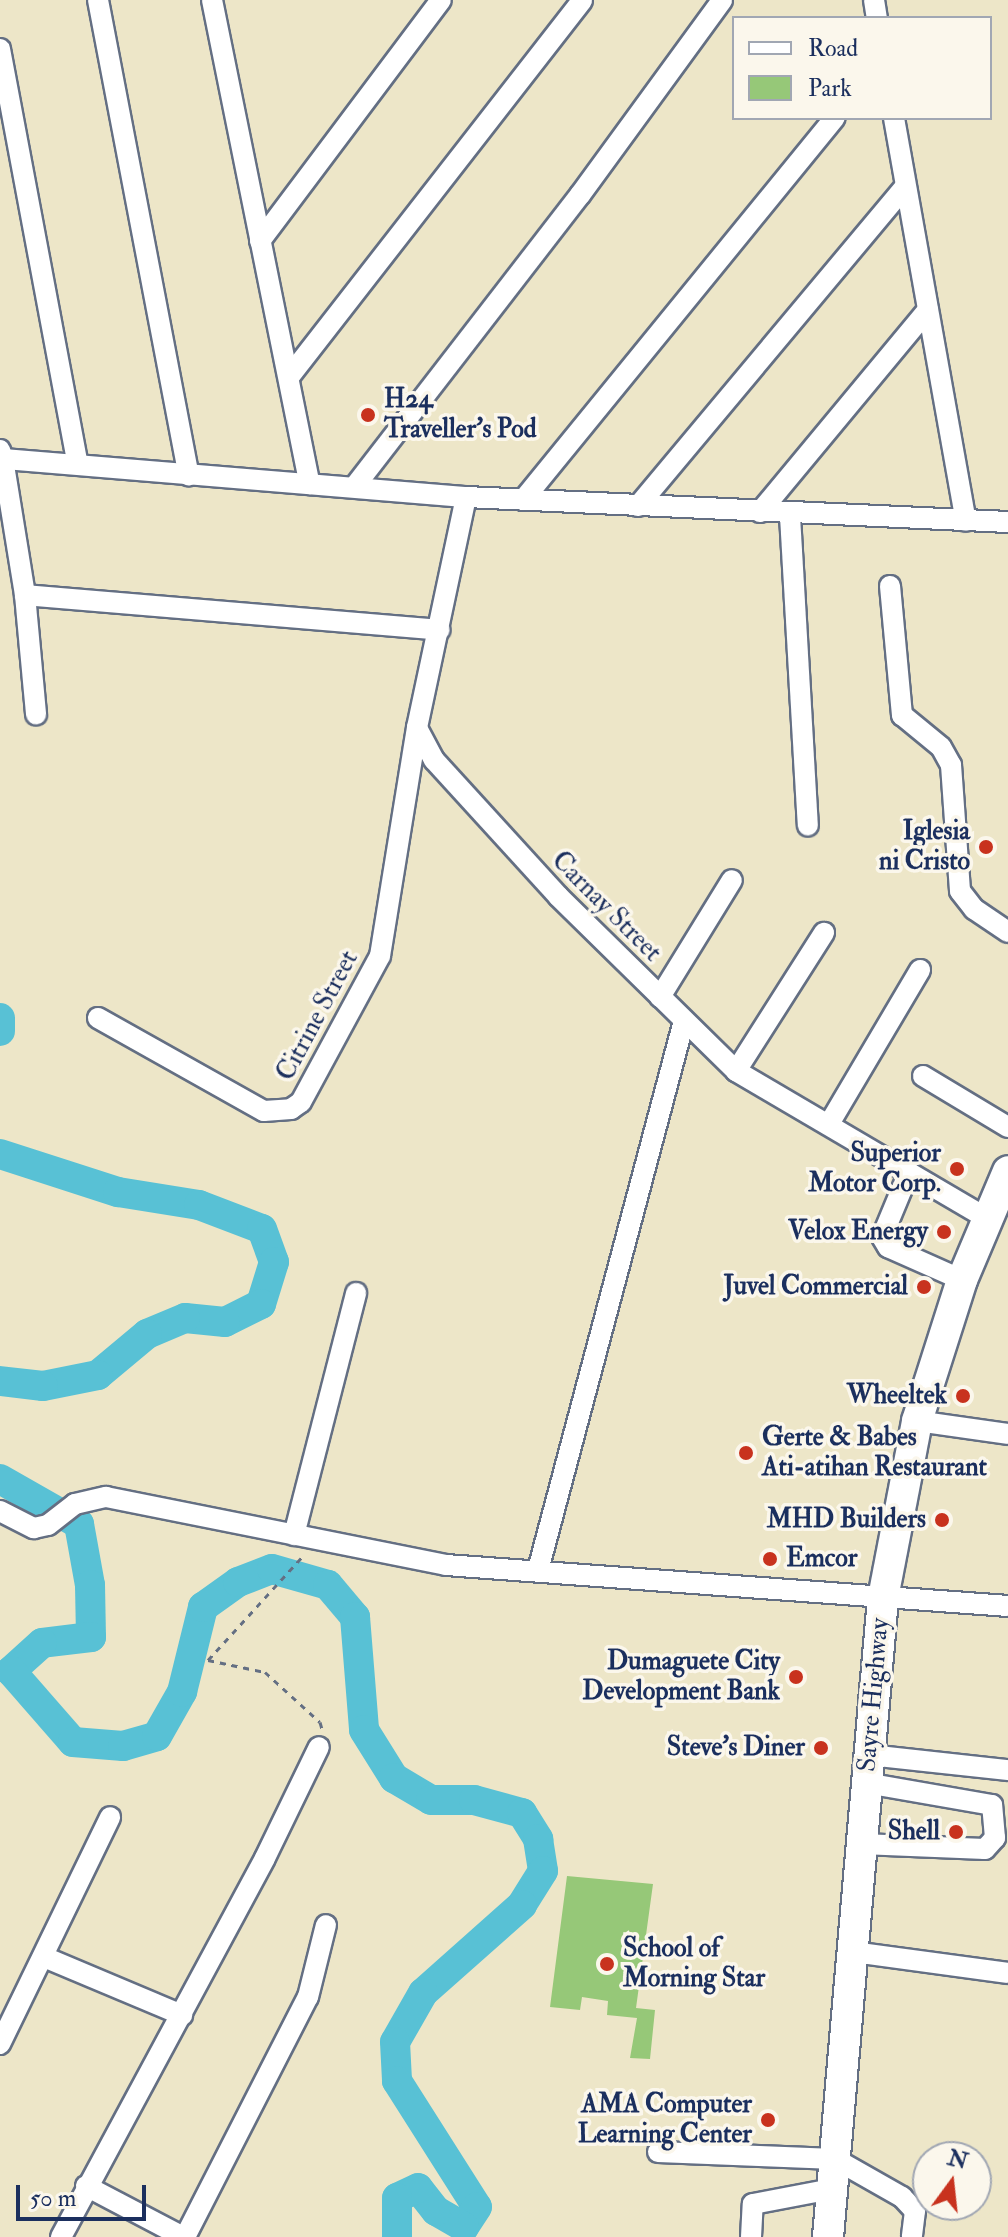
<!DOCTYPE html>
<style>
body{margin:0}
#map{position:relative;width:1008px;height:2237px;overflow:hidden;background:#ede6c8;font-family:"IM FELL Double Pica",serif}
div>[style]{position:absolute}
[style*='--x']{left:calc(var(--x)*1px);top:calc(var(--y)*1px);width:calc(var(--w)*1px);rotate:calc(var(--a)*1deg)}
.green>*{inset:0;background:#96c878}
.river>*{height:30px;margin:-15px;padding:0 15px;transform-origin:15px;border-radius:15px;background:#58c1d5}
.path>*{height:3px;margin-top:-1.5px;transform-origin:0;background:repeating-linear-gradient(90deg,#646f83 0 6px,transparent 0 12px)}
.roads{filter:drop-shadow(2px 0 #646f83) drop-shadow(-2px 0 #646f83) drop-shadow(0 2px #646f83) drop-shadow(0 -2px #646f83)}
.minor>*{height:20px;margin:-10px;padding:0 10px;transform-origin:10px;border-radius:10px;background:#fff}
.highway>*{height:30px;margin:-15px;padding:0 15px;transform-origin:15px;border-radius:15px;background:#fff}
.dots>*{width:22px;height:22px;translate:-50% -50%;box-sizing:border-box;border:4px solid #fbf7ec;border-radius:50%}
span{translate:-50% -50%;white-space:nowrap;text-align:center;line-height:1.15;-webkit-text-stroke:7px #fbf7ec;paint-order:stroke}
.poi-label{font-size:26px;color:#1b2f5e;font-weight:700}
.left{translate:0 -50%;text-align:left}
.right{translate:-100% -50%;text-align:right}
.street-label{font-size:26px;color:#1b2f5e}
.legend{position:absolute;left:732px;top:16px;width:260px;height:104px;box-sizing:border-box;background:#fbf7ec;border:2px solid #a1a7b3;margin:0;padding:10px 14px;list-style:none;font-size:24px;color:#1b2f5e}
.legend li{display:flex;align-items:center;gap:16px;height:40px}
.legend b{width:40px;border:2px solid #a1a7b3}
.north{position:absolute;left:912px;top:2141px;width:80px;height:80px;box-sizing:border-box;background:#fbf7ec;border:2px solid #a1a7b3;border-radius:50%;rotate:15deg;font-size:22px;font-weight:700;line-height:32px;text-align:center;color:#1b2f5e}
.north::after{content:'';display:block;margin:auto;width:28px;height:36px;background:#c8321e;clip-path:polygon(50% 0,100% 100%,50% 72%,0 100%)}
.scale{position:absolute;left:16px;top:2185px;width:130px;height:36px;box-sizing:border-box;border:4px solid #1b2f5e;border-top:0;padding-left:10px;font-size:24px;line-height:28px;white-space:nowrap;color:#1b2f5e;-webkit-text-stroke:6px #fbf7ec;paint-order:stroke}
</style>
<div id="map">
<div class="green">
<div style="clip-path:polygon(567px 1876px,653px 1884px,636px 2008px,655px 2010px,650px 2059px,630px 2058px,637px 2018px,607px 2015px,608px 2001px,582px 1997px,580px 2010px,550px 2007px)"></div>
</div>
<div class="river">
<div style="--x:0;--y:1018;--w:13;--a:90"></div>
<div style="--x:0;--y:1154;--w:124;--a:17.9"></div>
<div style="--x:118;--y:1192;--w:82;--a:9.1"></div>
<div style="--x:199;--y:1205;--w:67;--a:20.9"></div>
<div style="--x:262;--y:1229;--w:35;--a:70"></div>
<div style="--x:274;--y:1262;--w:44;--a:107.2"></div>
<div style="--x:261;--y:1304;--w:40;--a:153.4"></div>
<div style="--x:225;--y:1322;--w:40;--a:-174.3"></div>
<div style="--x:185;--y:1318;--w:41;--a:157.2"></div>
<div style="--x:147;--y:1334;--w:64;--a:140.1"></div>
<div style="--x:98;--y:1375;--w:56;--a:168.7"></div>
<div style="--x:43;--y:1386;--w:43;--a:-173.4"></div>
<div style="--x:0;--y:1479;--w:91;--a:29.7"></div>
<div style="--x:79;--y:1524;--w:62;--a:79.8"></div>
<div style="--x:90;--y:1585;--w:52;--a:88.9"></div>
<div style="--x:91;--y:1637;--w:49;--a:173"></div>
<div style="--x:42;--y:1643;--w:42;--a:137.9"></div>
<div style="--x:11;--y:1671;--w:94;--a:48.9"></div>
<div style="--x:73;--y:1742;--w:50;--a:4.6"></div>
<div style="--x:123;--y:1746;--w:35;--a:-16"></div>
<div style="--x:157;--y:1736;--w:51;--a:-60.4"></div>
<div style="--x:182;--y:1692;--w:88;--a:-76.1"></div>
<div style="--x:203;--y:1607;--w:43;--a:-35.5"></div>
<div style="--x:238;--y:1582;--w:36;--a:-21"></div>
<div style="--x:272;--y:1569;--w:58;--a:15.9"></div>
<div style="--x:328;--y:1585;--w:42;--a:49.8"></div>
<div style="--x:355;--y:1617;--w:113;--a:85.4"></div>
<div style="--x:364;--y:1730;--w:57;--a:58"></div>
<div style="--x:394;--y:1778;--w:43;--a:30.7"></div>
<div style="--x:431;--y:1800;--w:43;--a:0"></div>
<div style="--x:474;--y:1800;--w:50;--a:15.2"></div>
<div style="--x:522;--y:1813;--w:31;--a:58"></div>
<div style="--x:538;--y:1839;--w:32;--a:81"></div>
<div style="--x:543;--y:1871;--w:40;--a:122"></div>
<div style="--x:522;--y:1905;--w:132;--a:138.4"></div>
<div style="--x:423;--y:1993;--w:56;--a:119.7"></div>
<div style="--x:395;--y:2042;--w:39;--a:87"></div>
<div style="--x:397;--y:2081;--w:149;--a:57.6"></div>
<div style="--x:477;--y:2207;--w:24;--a:123"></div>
<div style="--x:464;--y:2227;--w:32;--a:-150"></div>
<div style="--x:436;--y:2211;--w:29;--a:-128"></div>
<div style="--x:418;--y:2188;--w:23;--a:155"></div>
<div style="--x:397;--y:2198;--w:39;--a:90"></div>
</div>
<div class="path">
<div style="--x:208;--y:1660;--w:139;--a:-47.6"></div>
<div style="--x:208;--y:1660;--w:58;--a:11.9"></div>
<div style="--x:265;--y:1672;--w:74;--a:42.3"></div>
<div style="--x:320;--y:1722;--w:7;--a:74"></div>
</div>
<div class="roads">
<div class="minor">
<div style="--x:98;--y:0;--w:484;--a:79.2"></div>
<div style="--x:212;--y:0;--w:494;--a:78.6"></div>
<div style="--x:874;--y:0;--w:18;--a:81"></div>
<div style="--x:0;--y:49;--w:422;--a:79.4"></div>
<div style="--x:894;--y:118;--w:409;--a:79.9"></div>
<div style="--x:260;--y:241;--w:301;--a:-53.1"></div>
<div style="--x:289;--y:377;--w:477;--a:-52.1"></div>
<div style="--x:0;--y:450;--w:9;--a:72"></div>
<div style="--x:3;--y:459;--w:465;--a:4.7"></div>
<div style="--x:466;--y:497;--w:543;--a:2.64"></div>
<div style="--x:3;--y:459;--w:138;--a:80.8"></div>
<div style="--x:25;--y:595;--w:416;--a:4.8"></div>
<div style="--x:355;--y:486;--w:368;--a:-52.3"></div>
<div style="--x:580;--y:195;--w:241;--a:-53.9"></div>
<div style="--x:466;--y:497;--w:236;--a:102"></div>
<div style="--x:417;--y:728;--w:36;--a:62"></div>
<div style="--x:434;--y:760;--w:184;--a:47.6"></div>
<div style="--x:558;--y:896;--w:250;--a:44.5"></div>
<div style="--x:736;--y:1071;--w:291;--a:30.4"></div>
<div style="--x:523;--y:500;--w:493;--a:-50.8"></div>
<div style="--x:638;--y:506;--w:417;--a:-50.1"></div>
<div style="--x:760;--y:512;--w:263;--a:-50.3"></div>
<div style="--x:790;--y:516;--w:310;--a:86.7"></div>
<div style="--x:890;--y:586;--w:130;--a:84.7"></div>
<div style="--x:902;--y:715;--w:50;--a:39.4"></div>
<div style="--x:941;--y:747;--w:21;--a:61"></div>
<div style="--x:951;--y:765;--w:126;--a:85.9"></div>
<div style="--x:960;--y:891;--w:23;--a:52"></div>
<div style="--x:974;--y:909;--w:41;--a:34.1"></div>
<div style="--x:25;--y:595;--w:120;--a:84.7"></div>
<div style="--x:660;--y:997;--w:137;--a:-58.4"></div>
<div style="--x:98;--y:1018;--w:190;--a:29.3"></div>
<div style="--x:264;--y:1111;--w:27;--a:-4"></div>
<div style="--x:291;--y:1109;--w:12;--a:-35"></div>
<div style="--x:301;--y:1102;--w:166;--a:-61.6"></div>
<div style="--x:380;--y:956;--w:231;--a:-80.8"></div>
<div style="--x:736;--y:1071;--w:164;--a:-57.5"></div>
<div style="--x:923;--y:1076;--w:99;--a:31"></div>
<div style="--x:829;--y:1124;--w:179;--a:-59.4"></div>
<div style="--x:909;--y:1172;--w:70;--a:112.6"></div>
<div style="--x:882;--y:1237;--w:12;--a:59"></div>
<div style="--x:888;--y:1247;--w:81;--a:24"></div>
<div style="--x:917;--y:1421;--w:92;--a:8.1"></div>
<div style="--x:0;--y:1511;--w:38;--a:27"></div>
<div style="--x:34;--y:1528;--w:14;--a:-12"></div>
<div style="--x:48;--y:1525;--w:34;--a:-38"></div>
<div style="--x:75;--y:1504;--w:32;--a:-13"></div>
<div style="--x:106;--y:1497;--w:347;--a:11.3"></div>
<div style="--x:446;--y:1565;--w:563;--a:4.17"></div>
<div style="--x:294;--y:1535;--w:250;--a:-75.6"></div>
<div style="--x:538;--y:1570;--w:568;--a:-75.11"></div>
<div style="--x:869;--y:1755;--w:140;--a:6.2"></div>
<div style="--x:861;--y:1844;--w:124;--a:2.3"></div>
<div style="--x:985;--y:1849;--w:15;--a:-48"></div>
<div style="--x:995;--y:1838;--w:33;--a:-95"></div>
<div style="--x:992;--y:1805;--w:128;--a:-170.1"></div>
<div style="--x:853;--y:1952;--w:156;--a:7.7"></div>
<div style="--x:44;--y:1957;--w:150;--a:22.8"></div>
<div style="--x:0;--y:2044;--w:252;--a:-64.1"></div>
<div style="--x:658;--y:2152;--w:177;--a:2.3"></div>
<div style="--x:835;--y:2159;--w:77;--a:29.6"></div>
<div style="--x:902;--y:2197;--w:19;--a:47"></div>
<div style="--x:915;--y:2211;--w:26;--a:97"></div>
<div style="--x:86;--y:2186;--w:110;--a:27.7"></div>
<div style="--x:61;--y:2237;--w:430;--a:-61.7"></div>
<div style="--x:265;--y:1858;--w:123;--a:-64.1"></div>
<div style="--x:185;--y:2237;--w:270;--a:-62.9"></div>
<div style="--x:308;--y:1997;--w:74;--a:-76"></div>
<div style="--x:751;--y:2237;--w:33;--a:-87"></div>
<div style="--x:753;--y:2204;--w:80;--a:-10.8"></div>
</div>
<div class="highway">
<div style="--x:828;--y:2237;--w:641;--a:-85.08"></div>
<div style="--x:883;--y:1598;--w:180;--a:-79.1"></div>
<div style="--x:917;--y:1421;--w:148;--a:-72.3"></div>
<div style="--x:962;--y:1280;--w:118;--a:-67.1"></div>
</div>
</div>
<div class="dots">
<div style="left:368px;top:415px;background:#c8321e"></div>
<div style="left:986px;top:847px;background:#c8321e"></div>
<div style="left:957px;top:1169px;background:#c8321e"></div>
<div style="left:944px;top:1232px;background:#c8321e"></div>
<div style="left:924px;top:1287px;background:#c8321e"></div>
<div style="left:963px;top:1396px;background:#c8321e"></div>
<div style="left:746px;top:1453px;background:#c8321e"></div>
<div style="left:942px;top:1520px;background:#c8321e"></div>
<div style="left:770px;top:1559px;background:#c8321e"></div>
<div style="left:796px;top:1677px;background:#c8321e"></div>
<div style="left:821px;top:1748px;background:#c8321e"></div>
<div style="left:956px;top:1832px;background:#c8321e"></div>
<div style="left:607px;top:1964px;background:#c8321e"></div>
<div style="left:768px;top:2120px;background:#c8321e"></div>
</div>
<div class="poi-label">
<span class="left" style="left:384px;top:415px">H24<br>Traveller's Pod</span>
<span class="right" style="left:970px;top:847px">Iglesia<br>ni Cristo</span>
<span class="right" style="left:941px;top:1169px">Superior<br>Motor Corp.</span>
<span class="right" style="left:928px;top:1232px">Velox Energy</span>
<span class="right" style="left:908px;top:1287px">Juvel Commercial</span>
<span class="right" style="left:947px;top:1396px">Wheeltek</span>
<span class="left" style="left:762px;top:1453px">Gerte &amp; Babes<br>Ati-atihan Restaurant</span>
<span class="right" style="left:926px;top:1520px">MHD Builders</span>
<span class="left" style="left:786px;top:1559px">Emcor</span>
<span class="right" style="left:780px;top:1677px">Dumaguete City<br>Development Bank</span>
<span class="right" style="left:805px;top:1748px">Steve's Diner</span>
<span class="right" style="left:940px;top:1832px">Shell</span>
<span class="left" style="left:623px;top:1964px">School of<br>Morning Star</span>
<span class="right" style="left:752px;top:2120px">AMA Computer<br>Learning Center</span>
</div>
<div class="street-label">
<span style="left:606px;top:907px;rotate:45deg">Carnay Street</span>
<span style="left:318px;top:1016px;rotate:-62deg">Citrine Street</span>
<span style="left:874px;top:1695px;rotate:-85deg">Sayre Highway</span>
</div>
<ul class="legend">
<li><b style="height:10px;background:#fff"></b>Road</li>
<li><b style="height:22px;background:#96c878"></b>Park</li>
</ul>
<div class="north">N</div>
<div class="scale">50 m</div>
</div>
